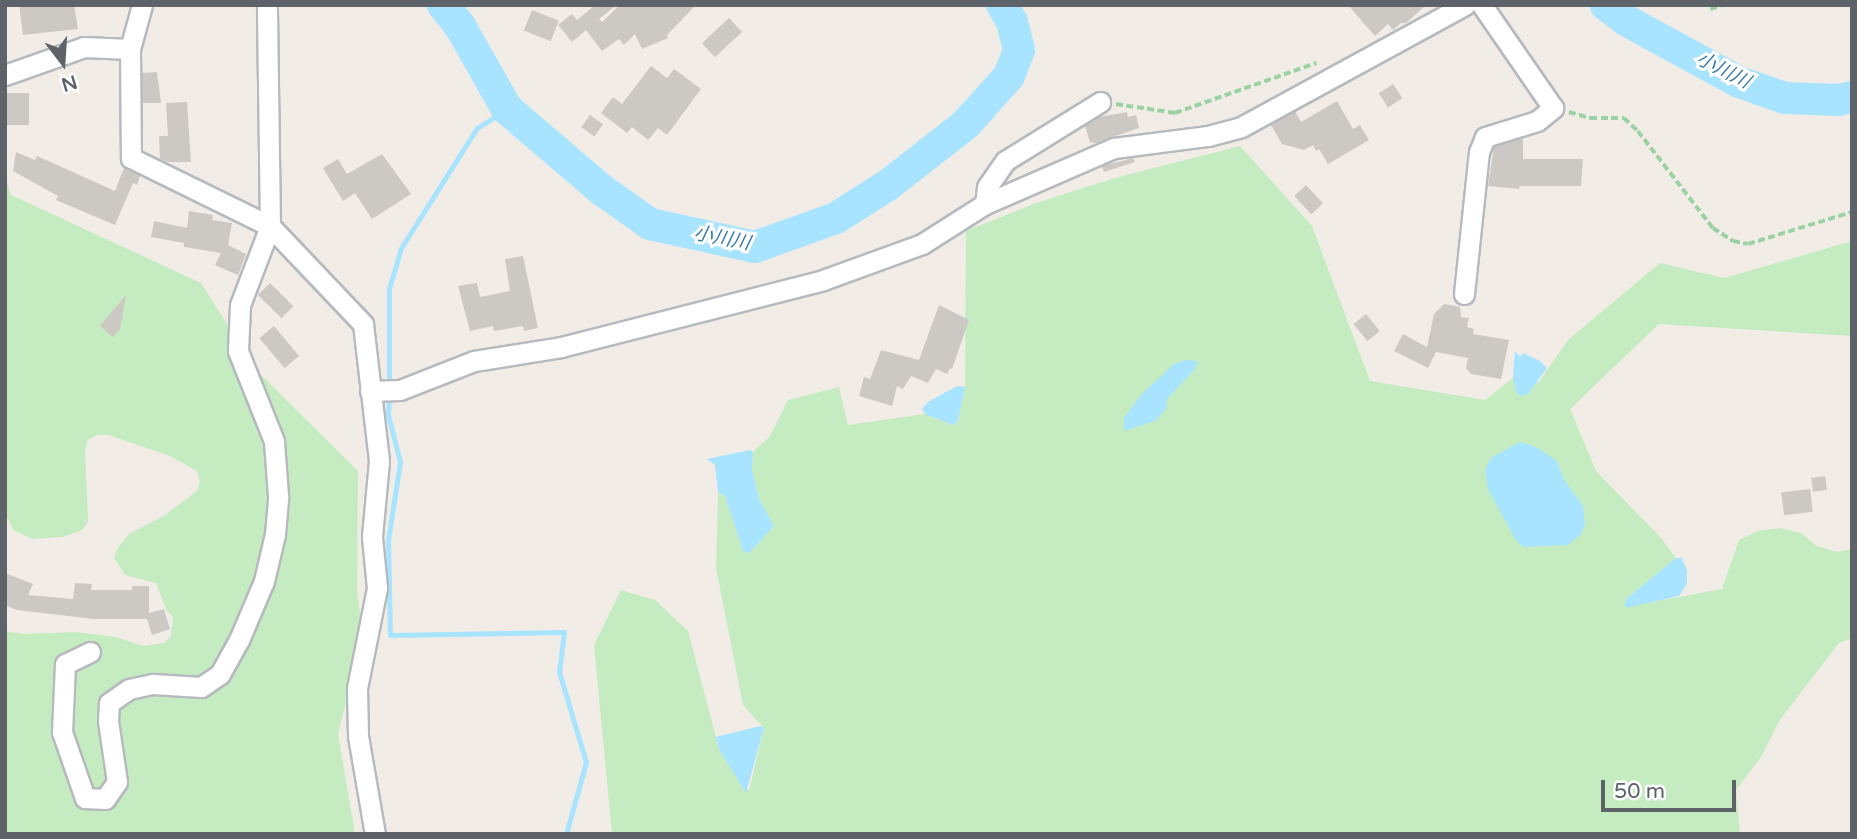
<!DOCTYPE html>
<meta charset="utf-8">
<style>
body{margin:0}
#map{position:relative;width:1857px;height:839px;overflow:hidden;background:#f1ede6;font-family:"Varela Round","Noto Sans JP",sans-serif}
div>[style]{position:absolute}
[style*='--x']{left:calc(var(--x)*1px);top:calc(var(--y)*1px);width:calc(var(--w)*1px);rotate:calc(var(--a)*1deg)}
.green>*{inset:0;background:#c5ebc0}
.water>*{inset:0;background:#a8e3ff}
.stream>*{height:5px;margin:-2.5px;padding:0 2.5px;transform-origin:2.5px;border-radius:2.5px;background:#a8e3ff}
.river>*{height:32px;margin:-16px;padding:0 16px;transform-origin:16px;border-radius:16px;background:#a8e3ff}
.building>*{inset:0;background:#ccc8c3;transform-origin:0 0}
.path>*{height:3.5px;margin-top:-1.75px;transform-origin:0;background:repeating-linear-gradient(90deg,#9bd2a3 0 7px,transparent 0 10.5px)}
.roads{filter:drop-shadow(2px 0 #b6babe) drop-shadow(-2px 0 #b6babe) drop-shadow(0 2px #b6babe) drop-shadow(0 -2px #b6babe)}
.minor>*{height:19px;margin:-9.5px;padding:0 9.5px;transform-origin:9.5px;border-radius:9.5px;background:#fff}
span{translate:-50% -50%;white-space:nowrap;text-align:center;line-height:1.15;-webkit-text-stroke:6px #fff;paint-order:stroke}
.water-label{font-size:19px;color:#337bab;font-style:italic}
.frame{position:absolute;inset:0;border:7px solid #5d6368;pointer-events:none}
.north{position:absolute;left:28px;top:28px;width:70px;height:70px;-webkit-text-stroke:5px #fff;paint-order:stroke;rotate:163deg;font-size:19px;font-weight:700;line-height:28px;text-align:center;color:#5d6368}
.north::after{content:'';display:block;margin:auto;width:24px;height:32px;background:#5d6368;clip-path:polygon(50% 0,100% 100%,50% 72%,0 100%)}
.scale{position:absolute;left:1601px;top:780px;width:135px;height:32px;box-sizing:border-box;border:4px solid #5d6368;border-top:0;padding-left:9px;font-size:21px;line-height:24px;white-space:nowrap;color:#5d6368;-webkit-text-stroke:5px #fff;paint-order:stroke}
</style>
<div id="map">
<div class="green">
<div style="clip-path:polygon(1240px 146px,1312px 226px,1370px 381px,1485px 400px,1513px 378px,1516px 392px,1539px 382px,1568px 340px,1660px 263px,1724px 278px,1852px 241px,1852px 336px,1659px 324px,1570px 409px,1596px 471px,1662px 539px,1676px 558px,1626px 599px,1625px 607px,1722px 589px,1739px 540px,1758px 531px,1780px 528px,1801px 533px,1817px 546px,1836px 552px,1852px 549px,1852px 638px,1839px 643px,1779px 721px,1761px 757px,1736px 790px,1740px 834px,612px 834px,594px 645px,621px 590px,655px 600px,688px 631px,719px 749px,749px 791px,764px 728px,743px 705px,716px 568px,718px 492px,725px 496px,743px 551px,749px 552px,774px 526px,759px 499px,752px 470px,753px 452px,770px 436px,788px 400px,839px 387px,848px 425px,925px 414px,953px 425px,958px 421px,965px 387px,966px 231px,1036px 203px,1115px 178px)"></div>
<div style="clip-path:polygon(5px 177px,11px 195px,201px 283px,256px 370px,358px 471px,357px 591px,363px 633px,338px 734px,355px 834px,5px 834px,5px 631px,23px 634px,76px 632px,115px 637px,144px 646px,164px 643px,171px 636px,173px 616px,167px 611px,156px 583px,125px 575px,114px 558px,117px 549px,129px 534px,165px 515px,197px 491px,200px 481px,197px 471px,170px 456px,108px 435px,97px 435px,88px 440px,85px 449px,88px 522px,82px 530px,63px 537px,32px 539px,13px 530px,5px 512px)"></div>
</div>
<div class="water">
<div style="clip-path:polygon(1515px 351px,1520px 357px,1523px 353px,1540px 361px,1547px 368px,1528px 394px,1521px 396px,1516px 392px,1513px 378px)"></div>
<div style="clip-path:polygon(1186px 360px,1198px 361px,1195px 369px,1167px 399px,1166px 409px,1155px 421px,1124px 431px,1124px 418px,1141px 395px,1174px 364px)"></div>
<div style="clip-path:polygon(957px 386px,965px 387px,958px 421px,953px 425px,925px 414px,922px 409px,928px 402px)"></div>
<div style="clip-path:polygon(1520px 442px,1536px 447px,1557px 461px,1563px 478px,1583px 506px,1585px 524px,1581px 534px,1568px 545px,1523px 547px,1515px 539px,1488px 489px,1485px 470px,1491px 458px)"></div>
<div style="clip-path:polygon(750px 450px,753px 452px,752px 470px,759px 499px,774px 526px,749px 553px,743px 551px,725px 496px,718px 492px,715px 465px,707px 459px)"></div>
<div style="clip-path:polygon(1676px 558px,1682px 558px,1687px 570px,1687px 584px,1679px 596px,1625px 608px,1626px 599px)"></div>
<div style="clip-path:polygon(760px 726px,764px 728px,746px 793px,719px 749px,716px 737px)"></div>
</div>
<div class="stream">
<div style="--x:389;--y:386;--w:97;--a:-90"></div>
<div style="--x:389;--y:289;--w:43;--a:-73.7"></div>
<div style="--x:401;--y:248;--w:142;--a:-57.7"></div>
<div style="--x:477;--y:128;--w:36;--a:-32"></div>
<div style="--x:389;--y:396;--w:19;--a:93"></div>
<div style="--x:388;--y:415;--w:49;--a:75.7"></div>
<div style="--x:400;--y:462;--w:79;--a:98.7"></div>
<div style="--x:388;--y:540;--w:95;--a:88.8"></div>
<div style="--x:390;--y:635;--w:174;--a:-1"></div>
<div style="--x:564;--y:632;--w:40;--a:97.1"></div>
<div style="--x:559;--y:672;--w:94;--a:73.3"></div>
<div style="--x:586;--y:762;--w:75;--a:105.5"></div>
</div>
<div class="river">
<div style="--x:443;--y:5;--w:27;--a:51"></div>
<div style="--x:460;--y:26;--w:95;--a:60.5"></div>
<div style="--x:507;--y:109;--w:125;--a:40.5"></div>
<div style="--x:602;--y:190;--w:59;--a:35.3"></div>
<div style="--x:650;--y:224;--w:107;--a:12.4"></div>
<div style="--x:755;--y:247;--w:86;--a:-19.7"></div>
<div style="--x:836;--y:218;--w:62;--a:-32.4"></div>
<div style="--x:888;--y:185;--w:99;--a:-38"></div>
<div style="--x:966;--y:124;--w:64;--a:-48.1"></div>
<div style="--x:1009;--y:76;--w:28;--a:-69"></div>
<div style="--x:1019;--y:50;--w:29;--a:-104"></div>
<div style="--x:1012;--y:22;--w:20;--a:-120"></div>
<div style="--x:1606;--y:5;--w:26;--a:37"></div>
<div style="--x:1627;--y:21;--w:128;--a:28.6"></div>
<div style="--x:1739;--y:82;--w:49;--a:19.2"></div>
<div style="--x:1785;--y:98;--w:54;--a:2.1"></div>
<div style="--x:1839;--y:100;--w:13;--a:-13"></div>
</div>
<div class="building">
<div style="clip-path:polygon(19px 5px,74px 5px,78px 29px,23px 35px)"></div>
<div style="clip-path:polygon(595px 5px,614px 7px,599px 19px,602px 22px,620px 5px,696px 5px,667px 35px,668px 38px,642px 49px,635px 34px,624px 45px,619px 39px,602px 51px,586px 30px,572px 42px,558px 25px,572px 14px,577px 20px)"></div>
<div style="clip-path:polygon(1348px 5px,1426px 5px,1406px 23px,1401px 23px,1393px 30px,1388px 24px,1375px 36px)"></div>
<div style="left:532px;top:10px;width:29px;height:22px;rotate:22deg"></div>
<div style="left:729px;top:18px;width:19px;height:37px;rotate:47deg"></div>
<div style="clip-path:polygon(651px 66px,667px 78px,674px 69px,701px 89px,667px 135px,658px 128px,648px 140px,632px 127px,627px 133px,601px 113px,613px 97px,622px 104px)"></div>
<div style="clip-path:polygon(157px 72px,161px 103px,143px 103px,142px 73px)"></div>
<div style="left:1393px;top:84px;width:17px;height:17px;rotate:57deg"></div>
<div style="left:5px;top:93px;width:24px;height:32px"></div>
<div style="clip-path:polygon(1337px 101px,1353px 129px,1360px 125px,1369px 140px,1328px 164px,1319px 149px,1316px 151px,1313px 145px,1304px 150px,1282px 144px,1271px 125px,1295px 111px,1301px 122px)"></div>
<div style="clip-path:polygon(187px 102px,191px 162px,168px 162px,160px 159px,159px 136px,168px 136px,166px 103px)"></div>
<div style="clip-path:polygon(1127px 112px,1128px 117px,1136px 115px,1139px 128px,1095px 143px,1090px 142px,1085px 126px,1099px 117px)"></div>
<div style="left:590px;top:115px;width:16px;height:15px;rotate:35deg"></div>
<div style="clip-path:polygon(1523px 138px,1523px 159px,1583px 159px,1581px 186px,1519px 186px,1520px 189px,1488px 186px,1494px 147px)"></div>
<div style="clip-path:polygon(16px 152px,35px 160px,37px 156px,115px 191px,124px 168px,140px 176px,137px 185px,133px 183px,115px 225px,56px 200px,58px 196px,13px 171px)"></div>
<div style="clip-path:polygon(382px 154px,411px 194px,372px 219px,355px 193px,343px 201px,323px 168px,338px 159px,347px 174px)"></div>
<div style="clip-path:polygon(1133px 158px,1135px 162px,1104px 172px,1102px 166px)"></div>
<div style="left:1306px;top:185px;width:25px;height:16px;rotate:47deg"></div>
<div style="clip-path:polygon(189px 211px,213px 215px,212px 220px,232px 223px,228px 245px,246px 254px,238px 275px,215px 265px,221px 253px,184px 247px,184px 243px,151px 237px,154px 221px,187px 228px)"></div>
<div style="clip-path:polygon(523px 256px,538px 328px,524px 331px,523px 326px,494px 331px,493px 326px,470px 331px,458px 286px,477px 283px,480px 297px,510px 291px,505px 259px)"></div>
<div style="left:270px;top:283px;width:33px;height:17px;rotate:45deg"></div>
<div style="clip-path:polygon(126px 295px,120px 329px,113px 337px,100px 326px)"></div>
<div style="clip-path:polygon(1444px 304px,1460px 307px,1461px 317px,1469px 318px,1467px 327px,1474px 329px,1473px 334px,1509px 340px,1501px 379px,1471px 374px,1466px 368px,1468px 358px,1436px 352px,1428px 368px,1394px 351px,1403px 334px,1427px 347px,1434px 314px)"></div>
<div style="clip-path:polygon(939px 305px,969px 320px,952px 369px,950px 368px,947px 374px,936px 369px,928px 383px,911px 376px,903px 389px,897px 386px,892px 406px,859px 396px,864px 377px,870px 379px,881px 350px,919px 360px)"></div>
<div style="left:1366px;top:314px;width:22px;height:16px;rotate:51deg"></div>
<div style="left:274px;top:326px;width:39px;height:19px;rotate:50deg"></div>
<div style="left:1825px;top:476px;width:14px;height:14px;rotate:82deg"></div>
<div style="left:1810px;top:489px;width:23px;height:29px;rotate:83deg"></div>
<div style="clip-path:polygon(5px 573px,33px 584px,28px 595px,73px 599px,75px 583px,92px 584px,91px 590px,132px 590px,132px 586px,149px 586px,149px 613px,164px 609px,170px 629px,152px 635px,147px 619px,94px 619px,17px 610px,5px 605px)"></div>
</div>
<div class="path">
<div style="--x:1710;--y:9;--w:14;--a:-17"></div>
<div style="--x:1116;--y:104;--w:60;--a:8.7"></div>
<div style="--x:1175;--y:113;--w:150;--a:-19.5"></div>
<div style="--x:1569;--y:112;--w:22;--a:16"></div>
<div style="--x:1590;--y:118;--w:34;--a:0"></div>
<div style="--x:1624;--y:118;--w:19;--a:43"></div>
<div style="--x:1638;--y:131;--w:123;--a:52.3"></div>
<div style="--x:1713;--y:228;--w:24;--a:33"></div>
<div style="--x:1733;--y:241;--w:15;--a:11"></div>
<div style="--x:1748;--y:244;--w:109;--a:-17.1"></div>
</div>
<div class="roads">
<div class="minor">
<div style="--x:142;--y:5;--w:46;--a:105.3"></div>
<div style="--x:130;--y:49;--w:109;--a:89.5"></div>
<div style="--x:131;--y:158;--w:155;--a:26.1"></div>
<div style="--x:270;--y:226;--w:135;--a:46.5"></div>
<div style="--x:363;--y:324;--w:138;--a:83.3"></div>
<div style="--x:379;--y:461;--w:76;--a:95.3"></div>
<div style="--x:372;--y:537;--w:51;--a:84.4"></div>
<div style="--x:377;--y:588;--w:102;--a:101.3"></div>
<div style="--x:357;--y:688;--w:48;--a:88.8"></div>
<div style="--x:358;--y:736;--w:99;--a:80.2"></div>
<div style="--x:5;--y:75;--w:84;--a:-19.5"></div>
<div style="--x:84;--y:47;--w:46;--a:2.5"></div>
<div style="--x:985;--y:204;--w:17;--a:-83"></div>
<div style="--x:987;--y:187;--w:32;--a:-55"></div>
<div style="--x:1005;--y:161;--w:112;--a:-31.8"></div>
<div style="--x:1464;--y:294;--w:143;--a:-84"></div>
<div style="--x:1479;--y:152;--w:16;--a:-68"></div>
<div style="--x:1485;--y:137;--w:54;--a:-17.1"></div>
<div style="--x:1537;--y:121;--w:21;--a:-39"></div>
<div style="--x:1553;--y:108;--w:125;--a:-124.6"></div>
<div style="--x:370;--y:391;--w:30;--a:-2"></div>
<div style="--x:400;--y:390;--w:79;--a:-21.4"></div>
<div style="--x:474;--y:361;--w:88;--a:-9.1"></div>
<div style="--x:561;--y:347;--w:270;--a:-14.3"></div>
<div style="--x:823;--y:280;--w:105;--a:-20"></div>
<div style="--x:922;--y:244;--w:75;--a:-32.4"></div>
<div style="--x:985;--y:204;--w:141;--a:-23.5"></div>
<div style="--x:1114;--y:148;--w:95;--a:-7.3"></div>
<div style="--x:1208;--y:136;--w:34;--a:-15"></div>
<div style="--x:1241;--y:127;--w:255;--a:-28.6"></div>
<div style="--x:90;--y:652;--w:28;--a:154"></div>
<div style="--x:65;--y:664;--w:68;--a:92.5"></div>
<div style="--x:62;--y:732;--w:70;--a:70.8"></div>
<div style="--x:85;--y:798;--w:20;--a:3"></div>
<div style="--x:105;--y:799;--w:21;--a:-55"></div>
<div style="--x:117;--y:782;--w:62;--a:-98.4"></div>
<div style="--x:108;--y:721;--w:18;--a:-87"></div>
<div style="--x:109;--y:703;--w:24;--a:-35"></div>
<div style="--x:129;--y:689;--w:25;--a:-12"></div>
<div style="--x:153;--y:684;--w:48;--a:3.6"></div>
<div style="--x:201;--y:687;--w:23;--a:-34"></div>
<div style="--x:220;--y:674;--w:39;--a:-61"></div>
<div style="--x:239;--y:640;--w:64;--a:-67"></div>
<div style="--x:264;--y:581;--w:48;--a:-76.8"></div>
<div style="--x:275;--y:534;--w:38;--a:-85"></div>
<div style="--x:278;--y:496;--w:55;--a:-94.2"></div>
<div style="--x:274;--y:441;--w:97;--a:-111.8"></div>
<div style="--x:238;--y:351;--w:46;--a:-87.5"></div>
<div style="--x:240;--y:305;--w:85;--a:-69.2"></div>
<div style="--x:270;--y:226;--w:221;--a:-90.8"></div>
</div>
</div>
<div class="water-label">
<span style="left:1723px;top:71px;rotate:27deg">小川川</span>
<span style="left:722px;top:239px;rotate:11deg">小川川</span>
</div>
<div class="frame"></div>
<div class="north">N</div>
<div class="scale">50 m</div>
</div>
